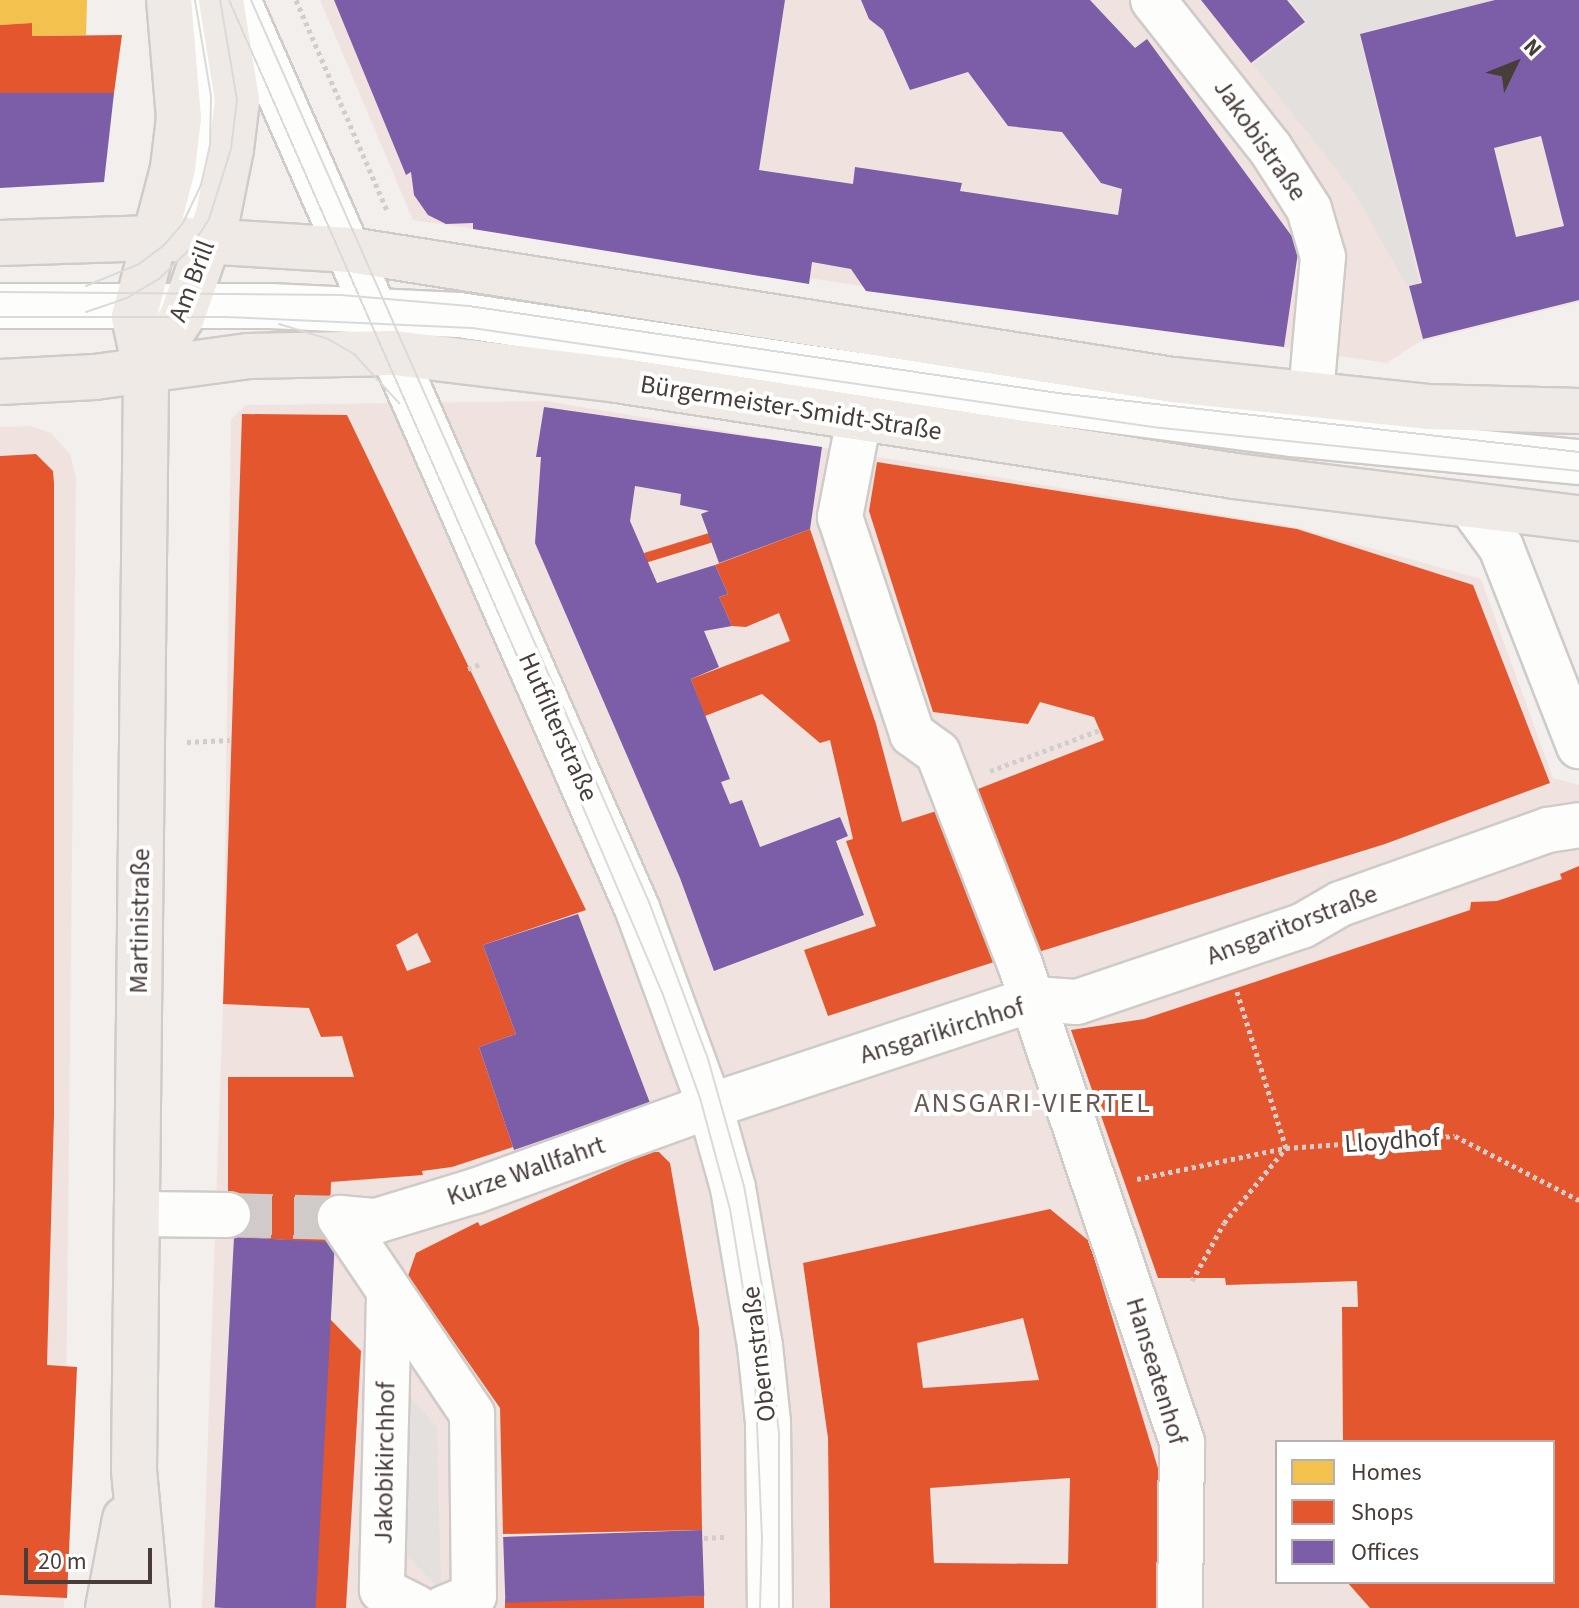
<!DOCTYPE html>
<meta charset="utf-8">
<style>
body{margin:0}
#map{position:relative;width:1579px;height:1608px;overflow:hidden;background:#f2efed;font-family:"Source Sans 3",sans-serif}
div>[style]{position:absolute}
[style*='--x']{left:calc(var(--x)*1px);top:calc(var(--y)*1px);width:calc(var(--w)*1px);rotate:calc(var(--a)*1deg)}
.commercial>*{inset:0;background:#f0e3df}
.parking>*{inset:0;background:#e4e0de}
.homes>*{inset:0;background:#f2c14e}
.shops>*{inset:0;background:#e4572e;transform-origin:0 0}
.offices>*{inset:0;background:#7b5ea7;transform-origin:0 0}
.minor-tunnel>*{height:44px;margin-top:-22px;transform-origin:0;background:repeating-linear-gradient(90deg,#d0cbc9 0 44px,transparent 0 66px)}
.path>*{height:5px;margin-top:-2.5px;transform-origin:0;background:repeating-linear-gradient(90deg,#d2cdcb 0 4px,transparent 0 8px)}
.roads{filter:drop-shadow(2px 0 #cecbc9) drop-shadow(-2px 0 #cecbc9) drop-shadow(0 2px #cecbc9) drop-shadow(0 -2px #cecbc9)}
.minor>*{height:44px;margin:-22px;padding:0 22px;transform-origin:22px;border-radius:22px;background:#fdfdfc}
.major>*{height:44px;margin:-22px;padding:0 22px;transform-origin:22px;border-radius:22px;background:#f0eae6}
.tram>*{height:2px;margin:-1px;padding:0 1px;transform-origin:1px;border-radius:1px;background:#dadad9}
span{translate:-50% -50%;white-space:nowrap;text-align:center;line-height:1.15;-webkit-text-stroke:8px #fff;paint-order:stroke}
.street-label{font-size:26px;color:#483d39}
.neighbourhood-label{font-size:28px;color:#6a5852;letter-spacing:2px}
.legend{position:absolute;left:1275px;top:1440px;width:280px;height:144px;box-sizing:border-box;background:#fff;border:2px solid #b6b1b0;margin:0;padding:10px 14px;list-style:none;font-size:24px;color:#483d39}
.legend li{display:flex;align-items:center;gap:16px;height:40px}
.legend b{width:40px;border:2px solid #b6b1b0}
.north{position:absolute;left:1475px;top:24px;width:80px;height:80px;-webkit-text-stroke:6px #fff;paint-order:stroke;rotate:47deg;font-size:22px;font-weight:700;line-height:32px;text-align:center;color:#483d39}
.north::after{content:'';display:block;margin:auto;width:28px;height:36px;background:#483d39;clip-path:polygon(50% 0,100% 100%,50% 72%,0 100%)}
.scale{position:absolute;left:24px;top:1548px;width:128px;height:36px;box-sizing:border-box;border:4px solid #483d39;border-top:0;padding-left:10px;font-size:24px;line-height:28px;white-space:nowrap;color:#483d39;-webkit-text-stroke:6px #fff;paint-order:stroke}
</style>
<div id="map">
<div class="commercial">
<div style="clip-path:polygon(320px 0,1579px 0,1579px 302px,1419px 342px,1387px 363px,413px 220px)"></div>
<div style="clip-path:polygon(evenodd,546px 401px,1299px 528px,1481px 579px,1553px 778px,1579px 785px,1579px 1608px,202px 1608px,223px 1005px,231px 419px,246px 405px,546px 401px,1277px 1442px,1553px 1442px,1553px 1582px,1277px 1582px,1277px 1442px)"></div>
<div style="clip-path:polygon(31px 426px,51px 433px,70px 454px,76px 478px,64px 1608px,0 1608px,0 427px)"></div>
</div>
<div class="parking">
<div style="clip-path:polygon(1290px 0,1495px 0,1359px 33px,1419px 282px,1407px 286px,1354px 192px,1253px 64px,1308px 23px)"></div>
<div style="clip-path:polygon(400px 1387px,437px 1427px,441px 1591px,402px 1551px)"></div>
</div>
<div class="homes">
<div style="clip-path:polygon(0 0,87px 0,86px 35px,32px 36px,32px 23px,0 25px)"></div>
</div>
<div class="shops">
<div style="clip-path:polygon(32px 23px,32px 36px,122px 35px,114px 93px,0 93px,0 25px)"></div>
<div style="clip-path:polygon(evenodd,242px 414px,347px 415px,586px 910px,483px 945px,516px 1034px,479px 1047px,513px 1147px,452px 1167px,422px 1171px,423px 1175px,331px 1182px,329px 1243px,228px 1236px,228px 1077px,354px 1077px,342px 1036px,321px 1037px,309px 1008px,223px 1004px,242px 414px,417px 933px,431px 962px,407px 971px,396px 945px,417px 933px)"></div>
<div style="clip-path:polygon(36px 454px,53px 471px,54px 483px,54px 1116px,47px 1365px,77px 1367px,67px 1598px,0 1595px,0 456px)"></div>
<div style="clip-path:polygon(877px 462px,1297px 529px,1473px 585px,1550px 783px,1385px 844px,1032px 954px,978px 789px,1104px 740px,1094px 717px,1040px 702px,1028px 724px,933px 712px,869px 511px)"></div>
<div style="clip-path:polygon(810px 529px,876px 724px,902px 822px,946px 808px,997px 961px,828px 1016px,804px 950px,876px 926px,846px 841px,853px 839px,830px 740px,820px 743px,762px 694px,705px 716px,691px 679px,790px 641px,779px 613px,746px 627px,732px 626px,719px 597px,728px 594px,715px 565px)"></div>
<div style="left:709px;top:533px;width:10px;height:68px;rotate:73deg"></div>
<div style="clip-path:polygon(1579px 866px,1579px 1608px,1370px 1608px,1347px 1582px,1553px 1582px,1553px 1442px,1343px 1442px,1342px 1307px,1358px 1307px,1357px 1281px,1226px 1285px,1225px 1278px,1158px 1278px,1071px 1030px,1144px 1019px,1470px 910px,1471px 902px,1497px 901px,1562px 879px,1560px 874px)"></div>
<div style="clip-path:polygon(650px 1152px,659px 1152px,670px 1163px,699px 1328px,702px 1530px,503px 1534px,500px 1408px,408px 1276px,416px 1253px,478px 1222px,480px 1226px)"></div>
<div style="clip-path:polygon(evenodd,1050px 1209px,1089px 1241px,1160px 1475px,1157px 1608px,830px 1608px,828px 1438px,803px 1263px,1050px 1209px,1023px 1318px,1039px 1380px,923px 1388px,917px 1343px,1023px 1318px,1050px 1209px,1070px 1478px,1068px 1564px,934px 1563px,930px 1488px,1070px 1478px)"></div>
<div style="clip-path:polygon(330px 1319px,361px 1351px,346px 1608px,315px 1608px)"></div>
<div style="clip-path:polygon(704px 1596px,704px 1608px,505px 1608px,505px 1599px)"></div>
</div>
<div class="offices">
<div style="clip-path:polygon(334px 0,785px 0,759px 170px,853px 184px,855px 167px,962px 183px,960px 191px,1118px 215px,1122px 189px,1101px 183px,1062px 132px,1008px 126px,968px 72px,910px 90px,883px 30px,869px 19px,861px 0,1090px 0,1135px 48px,1147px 39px,1299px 246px,1284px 347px,866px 291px,851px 269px,812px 262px,809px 284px,473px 229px,473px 223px,446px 224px,428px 215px,414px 195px,411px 172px,406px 175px)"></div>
<div style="clip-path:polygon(1201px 0,1287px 0,1305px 22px,1251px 63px)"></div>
<div style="clip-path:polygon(evenodd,1495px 0,1579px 0,1579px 300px,1423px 339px,1409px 286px,1422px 283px,1360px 34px,1495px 0,1541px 136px,1564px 226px,1516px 237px,1494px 148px,1541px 136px)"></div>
<div style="clip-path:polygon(0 93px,114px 93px,104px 182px,0 188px)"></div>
<div style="clip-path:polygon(544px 407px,822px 447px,810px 529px,719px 563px,701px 514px,709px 511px,680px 505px,681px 494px,635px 486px,630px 521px,657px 583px,715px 565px,728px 594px,719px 597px,732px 626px,704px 631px,719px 667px,691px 679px,730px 779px,721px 782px,730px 804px,742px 800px,760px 847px,840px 817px,848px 836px,836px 841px,864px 915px,714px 971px,680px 878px,535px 543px,541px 457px,536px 457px)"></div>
<div style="clip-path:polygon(578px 914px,650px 1103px,514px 1150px,479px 1047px,516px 1034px,483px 945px)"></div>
<div style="left:234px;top:1237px;width:101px;height:371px;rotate:3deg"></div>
<div style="left:702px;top:1530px;width:66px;height:199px;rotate:88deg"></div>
</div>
<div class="minor-tunnel">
<div style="--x:228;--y:1215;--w:112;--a:1.5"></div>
</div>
<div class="path">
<div style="--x:296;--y:0;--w:229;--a:66.6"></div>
<div style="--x:468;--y:669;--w:15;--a:-23"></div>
<div style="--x:187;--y:742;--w:43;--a:-2.7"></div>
<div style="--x:990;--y:771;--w:117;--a:-20.4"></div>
<div style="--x:1137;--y:1179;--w:152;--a:-11.8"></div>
<div style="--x:1286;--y:1148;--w:169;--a:-4.1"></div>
<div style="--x:1455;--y:1136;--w:140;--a:27.3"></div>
<div style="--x:1192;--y:1281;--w:66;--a:-61.1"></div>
<div style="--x:1224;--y:1223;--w:97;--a:-50.4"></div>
<div style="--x:1286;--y:1148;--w:164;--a:-107.4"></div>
<div style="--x:704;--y:1538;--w:22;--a:-3"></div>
</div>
<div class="roads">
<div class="minor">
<div style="--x:238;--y:0;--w:992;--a:66.28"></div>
<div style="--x:637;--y:908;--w:211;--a:69.8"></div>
<div style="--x:710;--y:1106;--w:85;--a:74.3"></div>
<div style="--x:733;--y:1188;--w:160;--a:80.3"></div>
<div style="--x:760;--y:1346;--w:76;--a:84"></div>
<div style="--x:768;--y:1422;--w:186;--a:89.4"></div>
<div style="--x:1153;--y:0;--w:189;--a:51.7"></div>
<div style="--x:1270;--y:148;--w:72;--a:57.4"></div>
<div style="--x:1309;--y:209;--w:50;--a:73.7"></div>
<div style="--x:1323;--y:257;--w:138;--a:95"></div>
<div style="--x:154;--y:238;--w:45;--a:-38.7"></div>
<div style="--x:189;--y:210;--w:28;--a:-64"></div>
<div style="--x:201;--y:185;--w:41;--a:-77.3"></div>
<div style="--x:210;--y:145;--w:49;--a:-88.8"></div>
<div style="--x:211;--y:96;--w:97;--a:-99.5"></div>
<div style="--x:0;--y:306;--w:270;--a:0"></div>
<div style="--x:270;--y:306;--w:189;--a:2.7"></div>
<div style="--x:459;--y:315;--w:539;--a:8.54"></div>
<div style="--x:992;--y:395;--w:303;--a:7.4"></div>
<div style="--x:1292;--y:434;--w:288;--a:5.6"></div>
<div style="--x:859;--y:419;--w:100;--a:101"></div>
<div style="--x:840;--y:517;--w:229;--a:71.6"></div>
<div style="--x:912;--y:734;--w:32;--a:36"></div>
<div style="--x:938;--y:753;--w:226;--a:68.8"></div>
<div style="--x:1020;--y:964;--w:505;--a:71.28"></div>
<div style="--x:1182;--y:1442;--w:166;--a:90.7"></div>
<div style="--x:1471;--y:506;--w:51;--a:53.8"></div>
<div style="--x:1501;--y:547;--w:214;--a:68.6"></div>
<div style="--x:138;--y:1214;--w:90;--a:0.6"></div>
<div style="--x:340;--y:1218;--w:36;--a:5"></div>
<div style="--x:376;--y:1221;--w:103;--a:-16.9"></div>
<div style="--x:475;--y:1191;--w:250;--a:-19.9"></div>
<div style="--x:710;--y:1106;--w:340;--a:-18.3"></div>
<div style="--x:1033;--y:999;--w:44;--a:3.9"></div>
<div style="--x:1077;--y:1002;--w:237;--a:-18.7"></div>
<div style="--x:1302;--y:926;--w:44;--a:-30.1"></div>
<div style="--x:1340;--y:904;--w:221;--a:-19.6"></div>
<div style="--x:1548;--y:830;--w:31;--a:-9"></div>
<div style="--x:340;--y:1218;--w:236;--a:56"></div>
<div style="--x:472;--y:1414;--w:182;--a:89.4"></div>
<div style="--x:474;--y:1596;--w:32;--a:158"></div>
<div style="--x:389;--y:1296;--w:294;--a:91.4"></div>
<div style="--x:382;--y:1590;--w:39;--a:27"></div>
</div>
<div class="major">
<div style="--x:0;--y:243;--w:154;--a:-1.9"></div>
<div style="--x:154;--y:238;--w:196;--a:3.5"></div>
<div style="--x:350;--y:250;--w:833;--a:8.98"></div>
<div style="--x:1173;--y:380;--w:256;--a:6"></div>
<div style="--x:1428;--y:407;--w:151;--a:1.5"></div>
<div style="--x:146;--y:372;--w:66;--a:-56.8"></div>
<div style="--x:182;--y:317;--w:109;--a:-70.7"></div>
<div style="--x:218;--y:214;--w:66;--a:-78.7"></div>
<div style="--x:231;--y:149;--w:49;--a:-83"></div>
<div style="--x:237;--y:100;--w:101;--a:-99.1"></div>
<div style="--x:0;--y:382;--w:95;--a:-3"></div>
<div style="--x:95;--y:377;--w:154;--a:-7.8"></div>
<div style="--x:248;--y:356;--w:146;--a:-1.2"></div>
<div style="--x:394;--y:353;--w:225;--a:6.9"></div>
<div style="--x:617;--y:380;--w:625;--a:8.83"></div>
<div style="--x:1235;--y:476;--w:347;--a:7"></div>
<div style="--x:108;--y:1608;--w:91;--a:-79.2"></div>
<div style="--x:147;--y:1608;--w:139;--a:-95.4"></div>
<div style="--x:134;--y:1470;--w:1098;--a:-89.37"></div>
<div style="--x:146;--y:372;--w:56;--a:-102.3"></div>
<div style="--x:134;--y:317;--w:154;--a:-75.3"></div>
<div style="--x:173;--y:168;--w:50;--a:-83.2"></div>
<div style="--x:179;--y:118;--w:118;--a:-94.8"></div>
</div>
</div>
<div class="tram">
<div style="--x:229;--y:0;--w:836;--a:66.29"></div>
<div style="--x:565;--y:765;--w:247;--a:66.9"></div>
<div style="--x:662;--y:992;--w:113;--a:70.3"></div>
<div style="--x:700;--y:1098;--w:115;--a:74.9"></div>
<div style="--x:730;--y:1209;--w:148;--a:80.7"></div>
<div style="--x:754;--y:1355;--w:181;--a:87.5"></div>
<div style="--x:762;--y:1536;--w:72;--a:91.6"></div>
<div style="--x:251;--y:0;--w:986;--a:66.19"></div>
<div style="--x:649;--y:902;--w:168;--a:69.4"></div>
<div style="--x:708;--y:1059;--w:132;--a:74.2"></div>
<div style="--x:744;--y:1186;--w:119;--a:79.8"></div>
<div style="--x:765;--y:1303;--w:133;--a:83.9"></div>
<div style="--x:779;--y:1435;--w:173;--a:90"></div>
<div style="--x:86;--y:286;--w:57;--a:-22.5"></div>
<div style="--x:139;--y:264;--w:31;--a:-37"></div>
<div style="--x:164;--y:245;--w:29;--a:-49"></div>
<div style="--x:183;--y:223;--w:42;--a:-64.7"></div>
<div style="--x:201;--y:185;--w:41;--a:-77.3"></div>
<div style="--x:210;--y:145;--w:49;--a:-88.8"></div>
<div style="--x:211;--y:96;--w:97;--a:-99.5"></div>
<div style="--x:0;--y:292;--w:341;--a:0.5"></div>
<div style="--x:341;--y:295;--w:128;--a:4.9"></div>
<div style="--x:469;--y:306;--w:595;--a:8.4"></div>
<div style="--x:1058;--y:393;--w:524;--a:6.46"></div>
<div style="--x:86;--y:312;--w:43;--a:-18.9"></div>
<div style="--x:127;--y:298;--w:37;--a:-31"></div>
<div style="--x:159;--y:279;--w:42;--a:-44"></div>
<div style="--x:189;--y:250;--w:37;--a:-57"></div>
<div style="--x:209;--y:219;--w:73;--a:-72.6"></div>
<div style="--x:231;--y:149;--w:49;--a:-83"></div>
<div style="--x:237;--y:100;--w:101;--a:-99.6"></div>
<div style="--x:0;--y:317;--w:227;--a:0"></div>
<div style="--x:227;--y:317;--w:245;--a:2.6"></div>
<div style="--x:472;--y:328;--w:688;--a:8.27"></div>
<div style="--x:1153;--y:427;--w:428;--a:5.9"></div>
<div style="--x:279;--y:324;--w:51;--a:17"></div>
<div style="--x:328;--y:339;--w:30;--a:30"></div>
<div style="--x:354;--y:354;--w:67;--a:47.4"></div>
</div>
<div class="street-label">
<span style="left:1260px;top:140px;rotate:55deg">Jakobistraße</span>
<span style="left:192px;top:281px;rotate:-69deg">Am Brill</span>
<span style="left:791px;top:408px;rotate:9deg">Bürgermeister-Smidt-Straße</span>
<span style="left:558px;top:727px;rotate:66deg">Hutfilterstraße</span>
<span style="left:140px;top:921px;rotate:-89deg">Martinistraße</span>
<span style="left:1292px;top:925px;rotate:-21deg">Ansgaritorstraße</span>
<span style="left:942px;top:1031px;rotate:-17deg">Ansgarikirchhof</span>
<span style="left:1392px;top:1141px;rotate:-4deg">Lloydhof</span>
<span style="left:526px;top:1171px;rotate:-19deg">Kurze Wallfahrt</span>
<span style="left:759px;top:1354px;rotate:-97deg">Obernstraße</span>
<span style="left:1156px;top:1371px;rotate:73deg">Hanseatenhof</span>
<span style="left:385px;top:1463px;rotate:-89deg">Jakobikirchhof</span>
</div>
<div class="neighbourhood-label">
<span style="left:1033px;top:1103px">ANSGARI-VIERTEL</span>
</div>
<ul class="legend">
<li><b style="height:22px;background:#f2c14e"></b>Homes</li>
<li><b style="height:22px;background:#e4572e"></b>Shops</li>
<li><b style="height:22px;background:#7b5ea7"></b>Offices</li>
</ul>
<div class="north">N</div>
<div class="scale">20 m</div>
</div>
